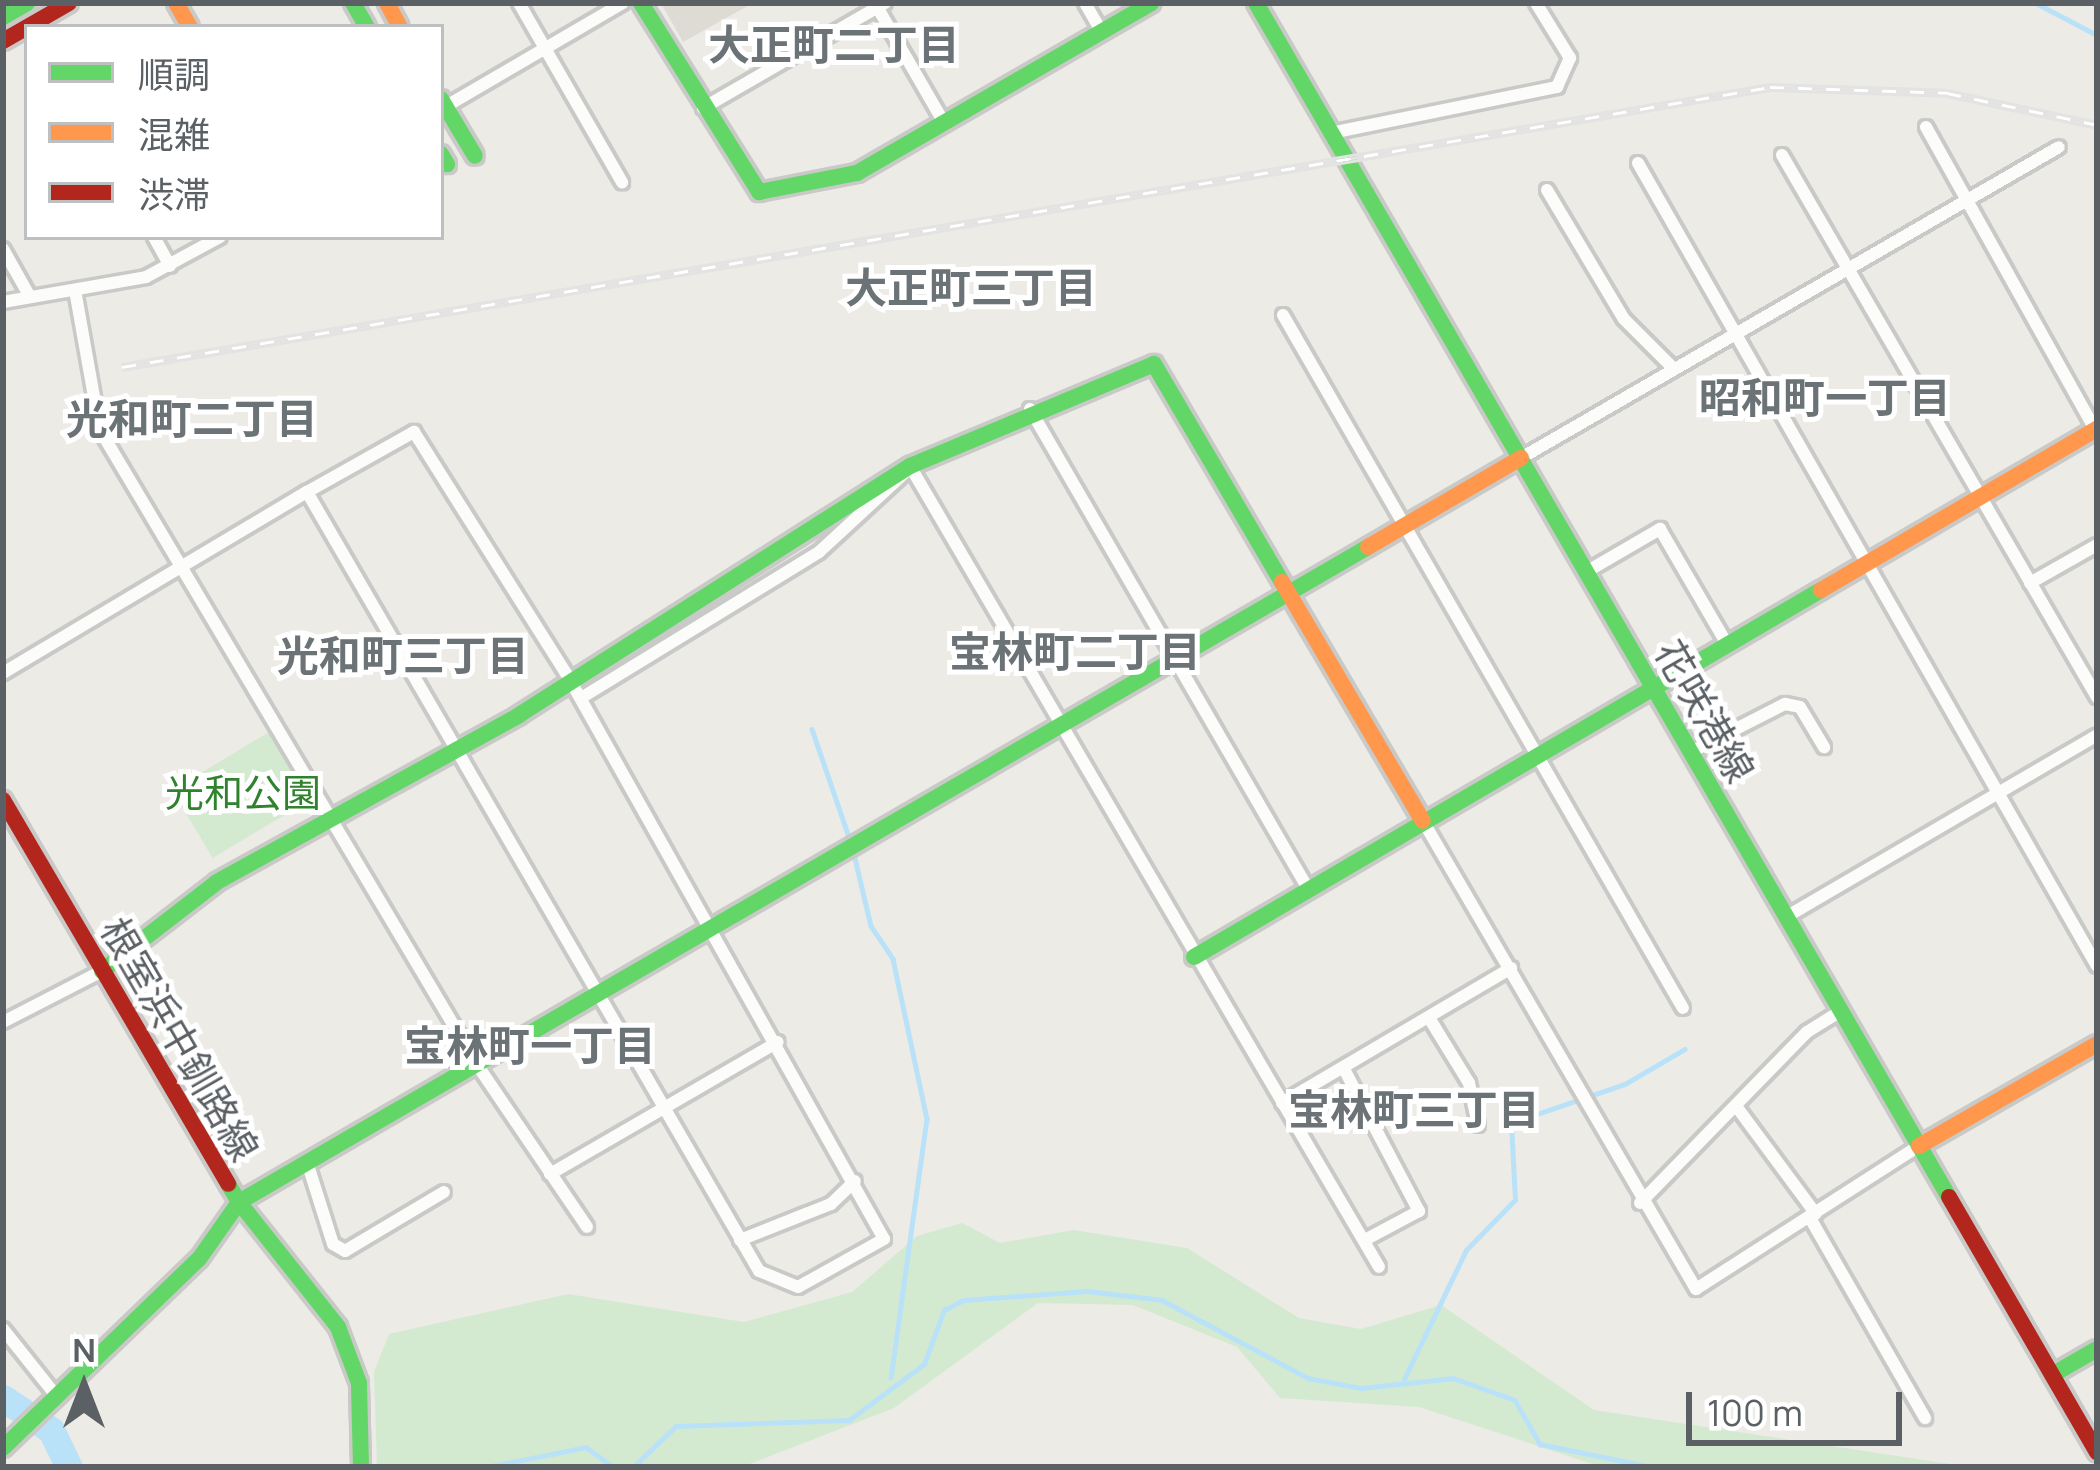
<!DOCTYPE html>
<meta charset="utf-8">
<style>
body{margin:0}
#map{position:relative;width:2100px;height:1470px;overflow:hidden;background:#ecebe6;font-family:Manrope,"Noto Sans JP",sans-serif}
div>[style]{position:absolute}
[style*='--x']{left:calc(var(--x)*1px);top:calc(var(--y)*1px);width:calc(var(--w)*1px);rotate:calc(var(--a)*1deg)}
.education>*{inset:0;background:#dedbd5}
.green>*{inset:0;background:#d4ead0;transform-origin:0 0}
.stream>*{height:4.5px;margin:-2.25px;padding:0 2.25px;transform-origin:2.25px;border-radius:2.25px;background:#b9e2f8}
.river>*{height:27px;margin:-13.5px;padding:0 13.5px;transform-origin:13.5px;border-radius:13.5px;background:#b9e2f8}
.roads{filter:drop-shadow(3px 0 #c9c9c8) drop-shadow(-3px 0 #c9c9c8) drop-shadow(0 3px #c9c9c8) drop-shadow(0 -3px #c9c9c8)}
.street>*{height:12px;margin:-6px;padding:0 6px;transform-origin:6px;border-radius:6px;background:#fcfcfb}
.fast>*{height:16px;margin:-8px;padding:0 8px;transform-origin:8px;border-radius:8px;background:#63d668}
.slow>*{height:16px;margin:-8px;padding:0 8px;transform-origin:8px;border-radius:8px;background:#ff974d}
.jam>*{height:16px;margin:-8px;padding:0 8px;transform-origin:8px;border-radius:8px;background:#b3261e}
.rail>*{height:9px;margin-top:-4.5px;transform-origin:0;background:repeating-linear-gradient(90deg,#fff 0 14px,#e3e3e3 0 28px);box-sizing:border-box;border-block:3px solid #e3e3e3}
span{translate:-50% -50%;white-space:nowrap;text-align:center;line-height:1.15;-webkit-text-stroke:10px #fff;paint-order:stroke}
.street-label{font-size:39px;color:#5b6065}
.park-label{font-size:39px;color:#30822d}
.neighbourhood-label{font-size:42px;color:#6c7377;font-weight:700}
.frame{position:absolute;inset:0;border:6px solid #5b6065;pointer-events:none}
.legend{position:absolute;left:24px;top:24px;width:420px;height:216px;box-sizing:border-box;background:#fff;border:3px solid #bdbfc1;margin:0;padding:15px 21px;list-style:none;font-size:36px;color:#5b6065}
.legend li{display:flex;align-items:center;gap:24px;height:60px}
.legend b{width:60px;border:3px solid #bdbfc1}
.north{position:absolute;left:24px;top:1326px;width:120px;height:120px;-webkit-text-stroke:9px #fff;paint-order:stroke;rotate:0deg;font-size:33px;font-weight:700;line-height:48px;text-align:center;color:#5b6065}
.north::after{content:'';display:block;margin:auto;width:42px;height:54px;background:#5b6065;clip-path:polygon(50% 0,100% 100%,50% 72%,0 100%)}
.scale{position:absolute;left:1686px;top:1392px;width:216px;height:54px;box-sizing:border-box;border:6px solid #5b6065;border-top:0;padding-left:15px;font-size:36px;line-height:42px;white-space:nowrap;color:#5b6065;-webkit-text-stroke:9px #fff;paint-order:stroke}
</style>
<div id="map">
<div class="education">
<div style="clip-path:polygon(661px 3px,753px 3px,683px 42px)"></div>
</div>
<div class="green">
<div style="left:274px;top:729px;width:79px;height:119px;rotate:59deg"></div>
<div style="clip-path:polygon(962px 1223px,1000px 1243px,1074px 1230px,1187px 1248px,1299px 1318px,1361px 1329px,1441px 1305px,1594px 1410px,1970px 1467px,1602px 1467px,1419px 1407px,1280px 1398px,1237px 1347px,1133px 1305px,1038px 1303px,894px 1408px,742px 1467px,377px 1467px,374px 1372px,389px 1334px,568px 1294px,744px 1322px,852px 1292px,917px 1236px)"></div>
</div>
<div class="stream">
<div style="--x:2036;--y:3;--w:69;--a:27.7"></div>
<div style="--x:812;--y:729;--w:120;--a:71.1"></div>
<div style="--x:854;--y:854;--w:74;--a:76.7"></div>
<div style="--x:871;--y:926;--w:40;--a:56"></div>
<div style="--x:893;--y:959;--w:164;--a:78"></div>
<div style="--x:927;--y:1119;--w:261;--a:97.9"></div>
<div style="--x:1404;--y:1379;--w:143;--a:-64.3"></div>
<div style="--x:1466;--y:1250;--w:70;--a:-45.6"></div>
<div style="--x:1515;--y:1200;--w:77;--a:-93"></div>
<div style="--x:1511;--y:1123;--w:120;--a:-18.9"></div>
<div style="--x:1625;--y:1084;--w:69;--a:-30.3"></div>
<div style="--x:487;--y:1467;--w:101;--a:-11.4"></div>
<div style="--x:586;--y:1447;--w:34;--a:36"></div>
<div style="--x:633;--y:1467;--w:59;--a:-43.6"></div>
<div style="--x:676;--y:1426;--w:173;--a:-2"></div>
<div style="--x:849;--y:1420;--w:94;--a:-36.7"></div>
<div style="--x:924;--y:1364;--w:58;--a:-69.7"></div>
<div style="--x:944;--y:1310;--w:22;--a:-27"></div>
<div style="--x:964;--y:1300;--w:123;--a:-4.2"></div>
<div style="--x:1087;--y:1291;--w:76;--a:6.8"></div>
<div style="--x:1162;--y:1300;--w:166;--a:28.1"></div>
<div style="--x:1308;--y:1378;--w:54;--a:10.7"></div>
<div style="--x:1361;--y:1388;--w:93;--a:-6.2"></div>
<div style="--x:1453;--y:1378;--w:66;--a:19.5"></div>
<div style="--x:1515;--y:1400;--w:51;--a:60.4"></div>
<div style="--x:1540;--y:1444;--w:114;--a:11.6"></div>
</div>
<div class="river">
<div style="--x:3;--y:1398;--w:58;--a:33.7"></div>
<div style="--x:51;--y:1430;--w:41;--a:64.1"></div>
</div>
<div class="roads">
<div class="street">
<div style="--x:519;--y:3;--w:207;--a:60.1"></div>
<div style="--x:1085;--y:3;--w:34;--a:60"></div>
<div style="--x:876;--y:5;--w:136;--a:60"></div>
<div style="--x:443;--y:108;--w:208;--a:-30.3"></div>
<div style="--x:703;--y:108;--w:210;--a:-30"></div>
<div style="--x:1926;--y:127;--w:351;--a:60.8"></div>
<div style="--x:1331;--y:133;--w:231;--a:-11.5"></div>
<div style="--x:1557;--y:87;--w:32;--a:-66"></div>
<div style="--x:1570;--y:58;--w:65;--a:-121.7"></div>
<div style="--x:1782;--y:155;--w:627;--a:59.84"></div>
<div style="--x:1638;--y:163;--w:925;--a:60.25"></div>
<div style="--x:1547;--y:190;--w:150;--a:59.2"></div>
<div style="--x:1624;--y:319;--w:69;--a:45"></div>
<div style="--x:154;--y:237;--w:33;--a:61"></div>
<div style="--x:3;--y:249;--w:55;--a:60.6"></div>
<div style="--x:75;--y:290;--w:142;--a:79.9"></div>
<div style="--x:100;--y:430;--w:736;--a:59.29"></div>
<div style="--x:476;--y:1063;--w:198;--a:55.9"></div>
<div style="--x:3;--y:302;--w:145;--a:-9.9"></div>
<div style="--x:146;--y:277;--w:84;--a:-28.4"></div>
<div style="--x:1283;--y:315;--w:800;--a:60.01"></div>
<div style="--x:1030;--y:409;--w:552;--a:59.91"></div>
<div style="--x:1521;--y:458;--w:621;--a:-30.03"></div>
<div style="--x:910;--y:466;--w:928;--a:59.65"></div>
<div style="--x:1586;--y:572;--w:86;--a:-30.2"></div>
<div style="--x:1660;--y:529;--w:133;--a:59.8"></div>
<div style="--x:2030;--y:583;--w:77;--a:-29.6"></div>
<div style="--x:3;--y:673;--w:354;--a:-30.8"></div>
<div style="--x:307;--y:492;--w:123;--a:-29.3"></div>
<div style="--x:414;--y:432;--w:293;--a:57.8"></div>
<div style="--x:570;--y:680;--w:641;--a:60.68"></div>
<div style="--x:884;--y:1239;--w:98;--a:150.8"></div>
<div style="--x:798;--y:1287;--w:42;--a:-157.7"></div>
<div style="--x:759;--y:1271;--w:901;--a:-120.12"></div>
<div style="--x:581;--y:698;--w:279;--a:-31.5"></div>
<div style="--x:819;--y:552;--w:124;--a:-42.7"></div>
<div style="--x:1691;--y:752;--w:106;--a:-27.1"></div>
<div style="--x:1785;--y:704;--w:15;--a:11"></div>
<div style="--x:1800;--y:707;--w:47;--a:59"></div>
<div style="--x:1423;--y:821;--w:542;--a:59.74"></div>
<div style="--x:1696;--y:1289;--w:265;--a:-32.7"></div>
<div style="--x:1786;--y:917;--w:360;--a:-30.3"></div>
<div style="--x:1431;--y:1021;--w:73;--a:58.5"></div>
<div style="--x:1469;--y:1083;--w:43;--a:77.9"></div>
<div style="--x:3;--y:1022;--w:111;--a:-27.3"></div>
<div style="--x:1344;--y:1069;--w:161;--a:62.2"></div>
<div style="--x:1419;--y:1211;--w:61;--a:151.8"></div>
<div style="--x:1282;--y:1103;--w:266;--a:-30.5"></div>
<div style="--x:1739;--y:1110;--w:129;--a:53.5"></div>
<div style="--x:307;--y:1162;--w:86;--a:72.4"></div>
<div style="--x:333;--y:1244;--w:14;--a:30"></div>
<div style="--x:345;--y:1251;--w:115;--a:-30.8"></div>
<div style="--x:550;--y:1174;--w:263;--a:-30.1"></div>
<div style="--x:1640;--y:1203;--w:239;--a:-45.7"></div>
<div style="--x:1807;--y:1032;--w:40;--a:-32"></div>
<div style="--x:1810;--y:1218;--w:231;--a:60.1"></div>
<div style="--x:740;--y:1240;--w:98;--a:-21.6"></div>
<div style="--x:831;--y:1204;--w:33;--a:-44"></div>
<div style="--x:3;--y:1329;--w:87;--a:51.5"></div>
</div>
<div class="fast">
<div style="--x:353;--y:3;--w:28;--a:60"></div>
<div style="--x:641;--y:3;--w:223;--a:58"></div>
<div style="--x:759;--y:192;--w:100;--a:-11"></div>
<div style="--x:857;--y:173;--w:340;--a:-30"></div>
<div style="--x:1256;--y:3;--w:1381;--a:59.87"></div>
<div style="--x:3;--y:17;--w:28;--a:-30"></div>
<div style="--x:441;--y:99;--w:66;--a:59.2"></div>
<div style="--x:441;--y:154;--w:12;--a:59"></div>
<div style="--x:1194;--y:957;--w:727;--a:-30.34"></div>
<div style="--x:102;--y:971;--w:145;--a:-37.7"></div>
<div style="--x:217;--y:882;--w:345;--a:-28.9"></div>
<div style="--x:519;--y:715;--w:464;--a:-32.5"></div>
<div style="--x:910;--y:466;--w:264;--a:-22.7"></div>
<div style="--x:1154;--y:364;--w:253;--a:59.6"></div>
<div style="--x:2052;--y:1375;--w:52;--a:-30"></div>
<div style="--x:3;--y:1448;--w:272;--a:-44"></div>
<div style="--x:199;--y:1259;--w:70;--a:-54.9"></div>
<div style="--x:239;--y:1202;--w:21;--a:-121"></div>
<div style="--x:361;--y:1467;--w:84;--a:-91.4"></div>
<div style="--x:359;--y:1383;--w:60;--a:-110.6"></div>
<div style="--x:338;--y:1327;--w:159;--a:-128.4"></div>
<div style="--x:239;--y:1202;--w:1305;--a:-30.12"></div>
</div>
<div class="slow">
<div style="--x:176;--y:3;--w:28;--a:60"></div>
<div style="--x:387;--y:3;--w:27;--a:62"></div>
<div style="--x:1368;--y:547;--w:177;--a:-30.2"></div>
<div style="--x:1282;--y:582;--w:277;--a:59.5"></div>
<div style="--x:1821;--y:590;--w:320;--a:-30.3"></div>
<div style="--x:1919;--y:1146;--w:205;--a:-29.8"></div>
</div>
<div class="jam">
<div style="--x:3;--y:41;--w:76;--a:-29.9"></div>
<div style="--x:3;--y:800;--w:445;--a:59.6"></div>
<div style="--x:1949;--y:1197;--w:295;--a:59.9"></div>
</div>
</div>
<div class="rail">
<div style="--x:122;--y:367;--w:1672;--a:-9.64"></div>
<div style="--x:1770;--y:87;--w:177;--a:1.9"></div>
<div style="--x:1947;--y:93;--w:153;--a:12"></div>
</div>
<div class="street-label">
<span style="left:1705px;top:711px;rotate:60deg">花咲港線</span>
<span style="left:180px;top:1039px;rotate:60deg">根室浜中釧路線</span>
</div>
<div class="park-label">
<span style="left:243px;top:792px">光和公園</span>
</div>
<div class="neighbourhood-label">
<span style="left:834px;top:44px">大正町二丁目</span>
<span style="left:971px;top:287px">大正町三丁目</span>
<span style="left:1825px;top:397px">昭和町一丁目</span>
<span style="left:192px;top:418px">光和町二丁目</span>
<span style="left:1075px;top:651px">宝林町二丁目</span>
<span style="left:403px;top:655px">光和町三丁目</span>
<span style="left:530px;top:1045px">宝林町一丁目</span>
<span style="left:1414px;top:1109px">宝林町三丁目</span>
</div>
<div class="frame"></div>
<ul class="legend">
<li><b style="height:15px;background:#63d668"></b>順調</li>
<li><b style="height:15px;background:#ff974d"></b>混雑</li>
<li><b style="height:15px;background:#b3261e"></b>渋滞</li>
</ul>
<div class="north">N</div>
<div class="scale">100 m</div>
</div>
